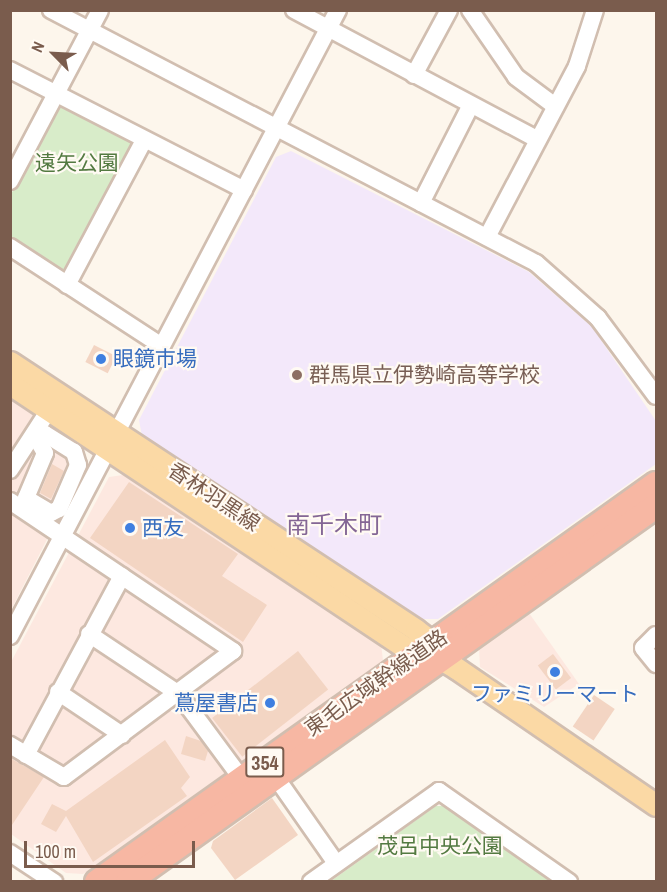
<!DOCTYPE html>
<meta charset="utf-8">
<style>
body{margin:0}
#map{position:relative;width:667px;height:892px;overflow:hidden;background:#fdf6ec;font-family:"Archivo Narrow","Noto Sans JP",sans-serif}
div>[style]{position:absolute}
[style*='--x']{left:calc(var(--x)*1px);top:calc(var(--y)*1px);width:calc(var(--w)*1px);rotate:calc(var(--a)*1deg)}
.commercial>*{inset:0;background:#fde8e0}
.education>*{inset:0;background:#f3e8fa}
.green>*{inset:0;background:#d8ecc9}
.building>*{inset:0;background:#f3d5c3;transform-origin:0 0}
.roads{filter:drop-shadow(2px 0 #d1beb0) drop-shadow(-2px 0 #d1beb0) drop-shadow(0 2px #d1beb0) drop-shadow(0 -2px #d1beb0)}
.minor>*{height:16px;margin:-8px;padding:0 8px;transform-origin:8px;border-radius:8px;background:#fff}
.major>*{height:21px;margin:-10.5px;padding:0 10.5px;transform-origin:10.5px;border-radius:10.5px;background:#fbd9a5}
.highway>*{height:24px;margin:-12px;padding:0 12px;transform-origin:12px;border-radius:12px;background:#f7b7a3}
.dots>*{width:16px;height:16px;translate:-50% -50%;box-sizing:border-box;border:3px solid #fffaf3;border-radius:50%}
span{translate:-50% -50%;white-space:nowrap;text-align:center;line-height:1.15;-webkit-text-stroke:4.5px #fffaf3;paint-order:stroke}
.shield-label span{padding:2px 4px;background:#fffaf3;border:2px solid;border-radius:4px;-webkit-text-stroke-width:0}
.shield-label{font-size:20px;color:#7a5c4d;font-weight:700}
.park-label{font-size:21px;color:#537a41}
.shop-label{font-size:21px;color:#366cbe}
.left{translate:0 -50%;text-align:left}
.right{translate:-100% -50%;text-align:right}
.education-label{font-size:21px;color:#785e54}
.street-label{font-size:21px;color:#7a5c4d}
.quarter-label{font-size:24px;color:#846695}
.frame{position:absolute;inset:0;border:12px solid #7a5c4d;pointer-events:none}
.north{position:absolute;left:24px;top:24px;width:60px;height:60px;-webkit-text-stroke:4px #fffaf3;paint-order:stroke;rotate:294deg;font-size:16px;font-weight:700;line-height:24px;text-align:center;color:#7a5c4d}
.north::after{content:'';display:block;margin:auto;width:21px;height:27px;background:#7a5c4d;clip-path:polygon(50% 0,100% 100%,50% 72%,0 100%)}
.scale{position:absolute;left:24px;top:841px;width:171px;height:27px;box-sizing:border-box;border:3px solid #7a5c4d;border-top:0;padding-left:8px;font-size:18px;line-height:21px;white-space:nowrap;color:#7a5c4d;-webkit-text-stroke:4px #fffaf3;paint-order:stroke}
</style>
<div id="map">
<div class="commercial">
<div style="clip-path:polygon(11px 398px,80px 442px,86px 463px,11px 610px)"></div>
<div style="clip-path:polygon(123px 475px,381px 643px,383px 661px,83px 874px,66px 873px,11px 834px,11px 662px,109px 477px)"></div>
<div style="clip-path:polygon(529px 613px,579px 684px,544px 707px,480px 667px,479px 647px)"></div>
</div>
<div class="education">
<div style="clip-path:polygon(291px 151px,529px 272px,592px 327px,656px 421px,656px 464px,438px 619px,419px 619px,142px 436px,139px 420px,276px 157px)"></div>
</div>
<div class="green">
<div style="clip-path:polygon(59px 103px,136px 139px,62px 274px,11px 239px,10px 196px)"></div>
<div style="clip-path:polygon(436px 806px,444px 806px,552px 881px,331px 881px)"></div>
</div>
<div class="building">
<div style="left:94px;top:345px;width:25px;height:19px;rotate:27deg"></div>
<div style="clip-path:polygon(52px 464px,64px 471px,51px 499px,40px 493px)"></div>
<div style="clip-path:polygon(129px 482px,238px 554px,222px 576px,267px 605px,243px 642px,90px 538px)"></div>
<div style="left:298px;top:651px;width:49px;height:109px;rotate:52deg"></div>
<div style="left:553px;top:654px;width:30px;height:19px;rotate:53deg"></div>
<div style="left:594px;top:695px;width:25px;height:38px;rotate:34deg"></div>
<div style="clip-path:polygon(186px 736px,201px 741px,208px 751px,205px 761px,181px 754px)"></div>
<div style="clip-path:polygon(165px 740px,190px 777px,181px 788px,187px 796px,93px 862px,66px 816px,56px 832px,41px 824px,52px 804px,66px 811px)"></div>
<div style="clip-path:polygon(10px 758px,44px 777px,10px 828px)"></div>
<div style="clip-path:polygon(272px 798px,298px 835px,235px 880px,211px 848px,213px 841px)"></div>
</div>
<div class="roads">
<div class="minor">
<div style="--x:51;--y:10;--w:547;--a:27.55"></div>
<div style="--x:536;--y:263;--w:83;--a:41.6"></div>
<div style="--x:598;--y:318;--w:97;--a:53.4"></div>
<div style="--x:294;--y:10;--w:275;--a:28"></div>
<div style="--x:470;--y:10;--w:81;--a:55.5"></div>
<div style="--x:516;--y:77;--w:49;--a:36.6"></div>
<div style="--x:10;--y:70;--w:263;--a:27.1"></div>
<div style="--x:414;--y:75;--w:74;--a:-61.7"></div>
<div style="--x:10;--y:181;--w:193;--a:-62.2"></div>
<div style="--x:421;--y:203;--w:110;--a:-63"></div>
<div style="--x:487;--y:237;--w:193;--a:-62.2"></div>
<div style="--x:577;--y:66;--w:59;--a:-72.2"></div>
<div style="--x:10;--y:247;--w:181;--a:33.1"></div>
<div style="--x:67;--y:285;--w:164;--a:-62"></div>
<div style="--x:34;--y:434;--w:22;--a:60"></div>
<div style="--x:45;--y:453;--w:49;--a:112.9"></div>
<div style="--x:26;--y:498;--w:29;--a:31"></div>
<div style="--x:51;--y:513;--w:9;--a:-27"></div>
<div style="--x:59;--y:509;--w:48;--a:-66.6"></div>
<div style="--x:78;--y:465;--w:14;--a:-107"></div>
<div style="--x:74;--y:452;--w:34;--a:-148"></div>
<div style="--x:45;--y:434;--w:6;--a:162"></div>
<div style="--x:10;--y:470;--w:72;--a:-57"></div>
<div style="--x:10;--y:501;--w:269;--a:33.9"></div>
<div style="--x:233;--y:651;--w:211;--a:143.3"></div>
<div style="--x:64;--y:777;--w:63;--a:-149.3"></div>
<div style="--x:89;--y:634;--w:108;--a:33.7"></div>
<div style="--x:179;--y:694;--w:106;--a:53.5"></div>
<div style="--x:656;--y:635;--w:18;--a:135"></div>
<div style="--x:643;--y:648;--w:21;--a:51"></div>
<div style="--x:10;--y:636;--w:707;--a:-62.35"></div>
<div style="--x:58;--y:692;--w:77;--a:33.9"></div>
<div style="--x:26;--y:755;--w:203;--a:-61.8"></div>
<div style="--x:275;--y:776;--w:106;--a:55"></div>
<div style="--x:10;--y:853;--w:53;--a:33.4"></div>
<div style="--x:311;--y:882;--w:157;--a:-35.4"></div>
<div style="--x:439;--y:791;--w:159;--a:35"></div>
</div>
<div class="major">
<div style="--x:10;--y:362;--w:486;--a:33.4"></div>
<div style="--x:416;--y:630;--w:21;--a:37"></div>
<div style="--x:433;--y:643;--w:13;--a:63"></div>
<div style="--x:10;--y:384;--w:488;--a:33.7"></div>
<div style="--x:416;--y:655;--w:25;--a:9"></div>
<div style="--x:441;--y:659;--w:17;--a:31"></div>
<div style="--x:456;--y:668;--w:242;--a:34.4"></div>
</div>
<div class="highway">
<div style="--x:97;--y:882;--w:686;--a:-35.45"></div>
<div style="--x:128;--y:882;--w:648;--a:-35.46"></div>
</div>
</div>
<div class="dots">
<div style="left:101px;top:359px;background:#3f7fe0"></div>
<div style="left:297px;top:375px;background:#8d6e63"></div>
<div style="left:130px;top:528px;background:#3f7fe0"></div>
<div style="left:555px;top:672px;background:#3f7fe0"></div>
<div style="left:270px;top:703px;background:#3f7fe0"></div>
</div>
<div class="shield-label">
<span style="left:265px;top:762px">354</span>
</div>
<div class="park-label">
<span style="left:77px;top:163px">遠矢公園</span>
<span style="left:440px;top:846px">茂呂中央公園</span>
</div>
<div class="shop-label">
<span class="left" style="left:113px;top:359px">眼鏡市場</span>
<span class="left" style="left:142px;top:528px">西友</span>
<span style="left:555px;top:694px">ファミリーマート</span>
<span class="right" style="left:258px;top:703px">蔦屋書店</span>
</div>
<div class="education-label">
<span class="left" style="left:309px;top:375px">群馬県立伊勢崎高等学校</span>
</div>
<div class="street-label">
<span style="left:214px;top:497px;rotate:34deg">香林羽黒線</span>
<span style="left:376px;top:683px;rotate:-35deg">東毛広域幹線道路</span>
</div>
<div class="quarter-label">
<span style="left:334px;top:525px">南千木町</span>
</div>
<div class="frame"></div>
<div class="north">N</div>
<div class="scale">100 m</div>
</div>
